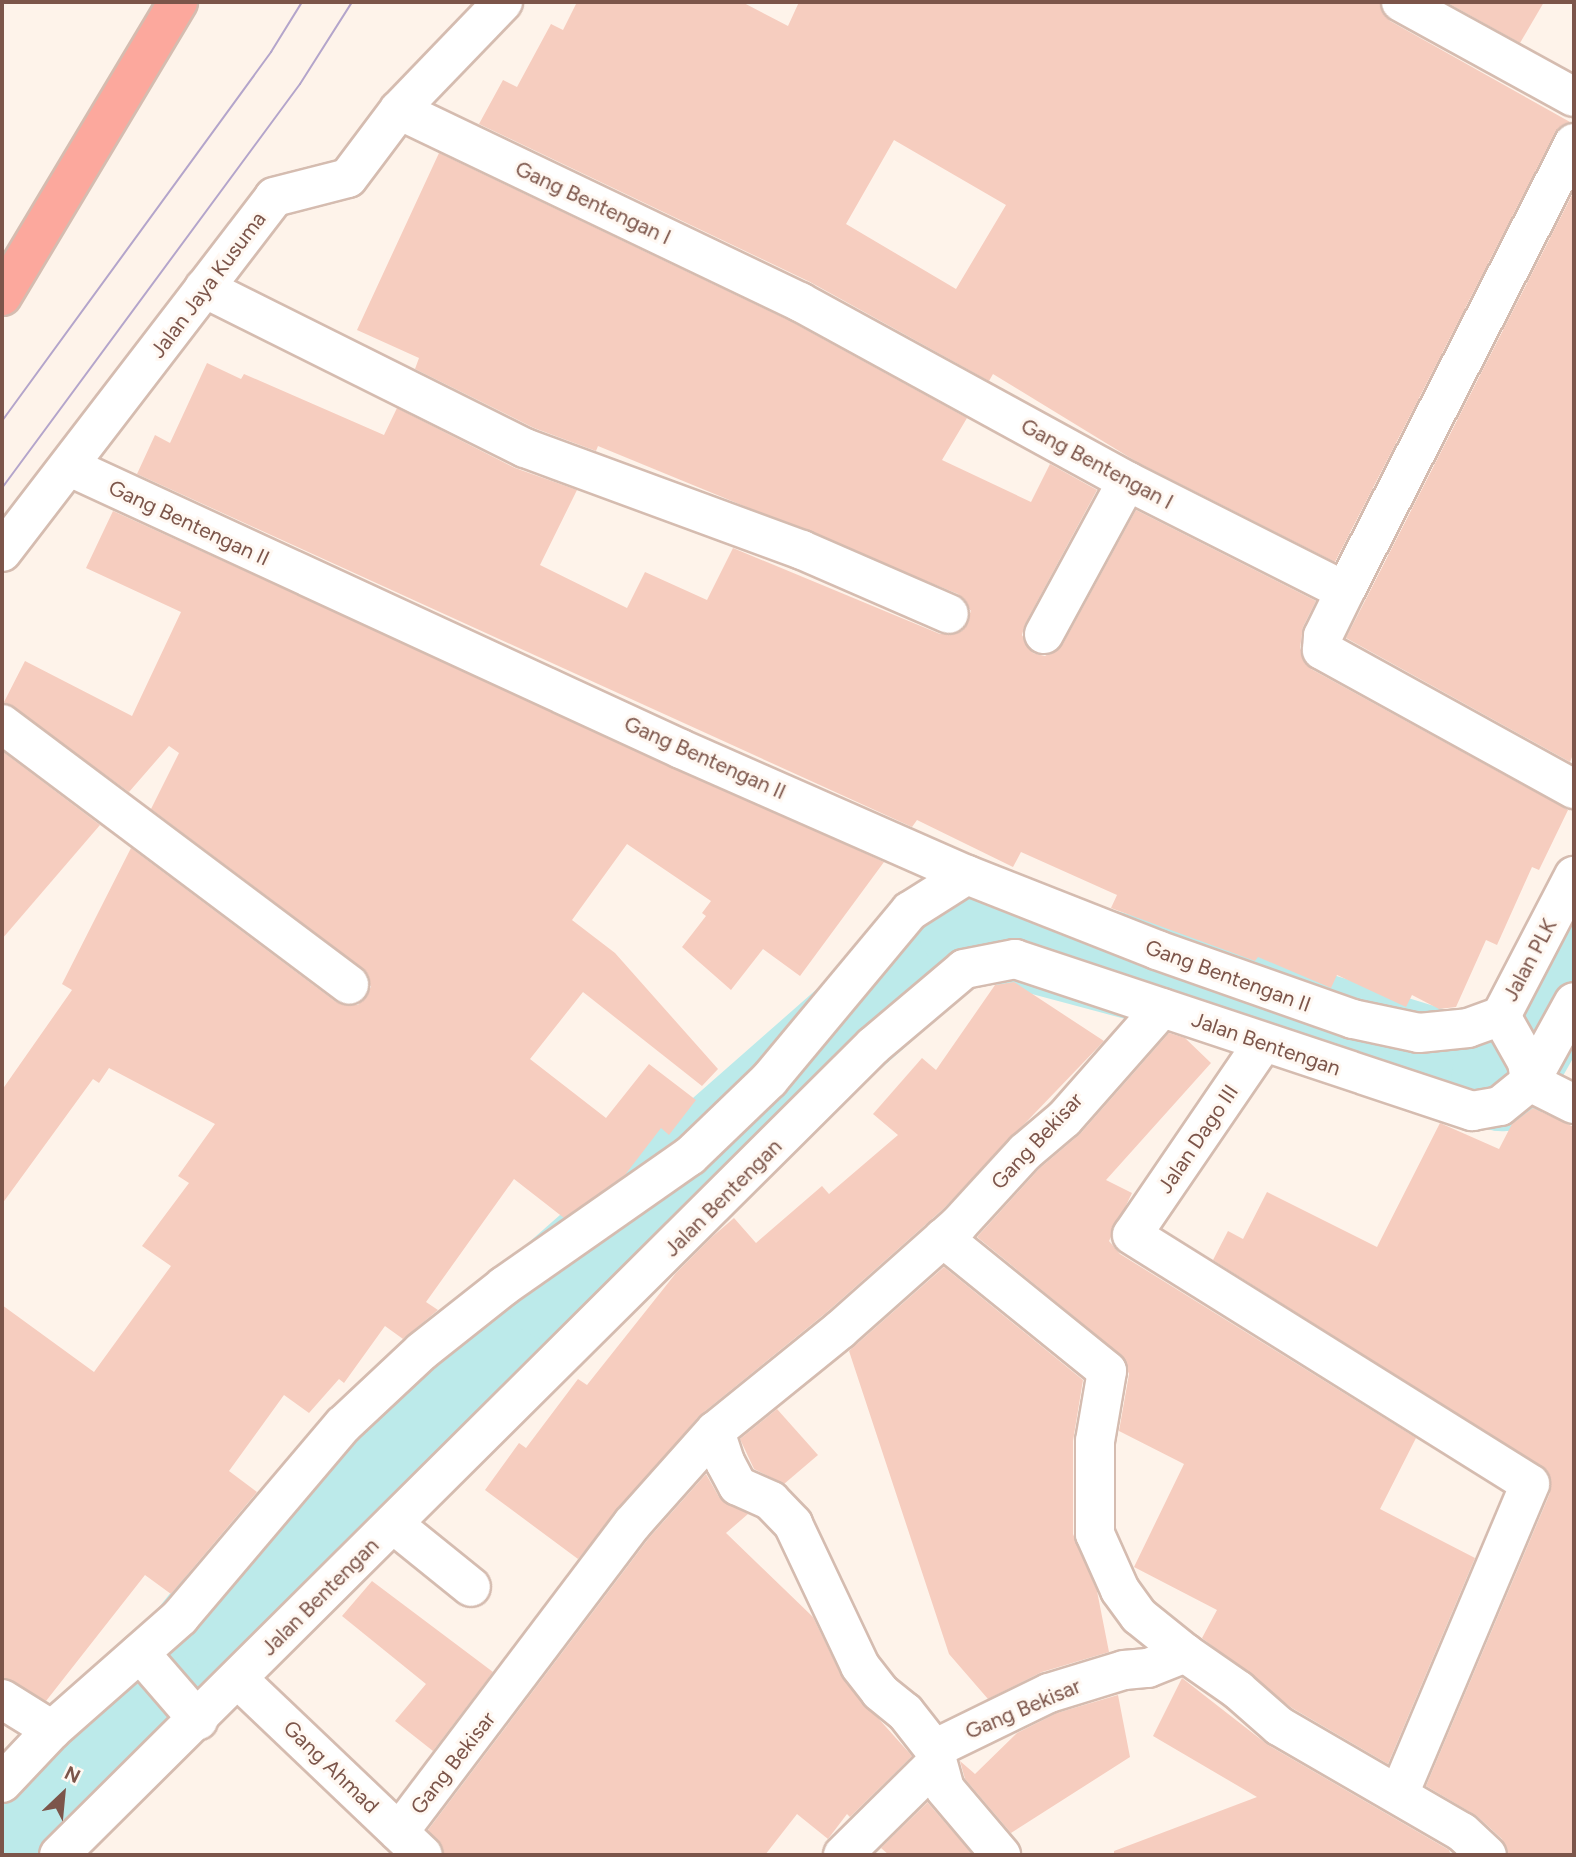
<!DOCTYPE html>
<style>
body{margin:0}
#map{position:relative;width:1576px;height:1857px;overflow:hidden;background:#fef3ea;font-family:Figtree,sans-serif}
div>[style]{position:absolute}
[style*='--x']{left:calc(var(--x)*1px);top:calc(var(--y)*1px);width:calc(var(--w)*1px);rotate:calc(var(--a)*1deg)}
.river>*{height:102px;margin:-51px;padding:0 51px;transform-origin:51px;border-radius:51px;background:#bceaea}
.building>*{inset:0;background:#f6cdbf}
.roads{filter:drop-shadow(2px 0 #d5bcb0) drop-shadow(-2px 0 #d5bcb0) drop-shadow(0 2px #d5bcb0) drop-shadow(0 -2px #d5bcb0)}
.minor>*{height:38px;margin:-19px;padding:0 19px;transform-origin:19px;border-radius:19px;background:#fff}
.highway>*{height:38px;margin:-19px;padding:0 19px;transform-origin:19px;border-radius:19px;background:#fca89d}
.tram>*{height:2px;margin:-1px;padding:0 1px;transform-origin:1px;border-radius:1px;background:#b4a5cb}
span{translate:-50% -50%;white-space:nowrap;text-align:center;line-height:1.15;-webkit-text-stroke:6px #fff8f2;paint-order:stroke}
.street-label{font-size:21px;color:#7c554a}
.frame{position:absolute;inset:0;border:4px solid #7c554a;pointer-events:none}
.north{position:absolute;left:28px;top:1759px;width:70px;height:70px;-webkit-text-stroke:5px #fff8f2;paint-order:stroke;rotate:26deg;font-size:19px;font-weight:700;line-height:28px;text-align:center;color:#7c554a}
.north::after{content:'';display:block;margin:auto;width:24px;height:32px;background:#7c554a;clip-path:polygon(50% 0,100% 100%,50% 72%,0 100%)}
</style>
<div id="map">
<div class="river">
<div style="--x:24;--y:1855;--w:306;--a:-51"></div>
<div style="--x:217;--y:1617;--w:470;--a:-44.3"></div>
<div style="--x:553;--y:1289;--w:553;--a:-41.33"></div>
<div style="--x:968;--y:924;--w:212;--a:15"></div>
<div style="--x:1173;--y:979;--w:344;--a:17.1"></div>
<div style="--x:1502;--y:1080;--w:146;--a:-60.4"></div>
</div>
<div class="building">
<div style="clip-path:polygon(evenodd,577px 2px,742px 2px,788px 26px,799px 2px,1379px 2px,1390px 21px,1570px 122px,1555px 133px,1335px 562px,1137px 462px,993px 374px,989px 381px,810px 282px,479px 124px,503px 80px,517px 87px,551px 24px,563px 30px,577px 2px,894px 140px,1006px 205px,956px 289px,846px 224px,894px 140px)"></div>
<div style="clip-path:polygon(1446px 2px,1544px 2px,1520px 43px)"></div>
<div style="clip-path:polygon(439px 153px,790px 321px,967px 418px,942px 460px,1031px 502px,1050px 464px,1097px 490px,1025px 624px,1022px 635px,1033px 653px,1045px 656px,1063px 644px,1136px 510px,1316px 601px,1303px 627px,1300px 648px,1311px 669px,1568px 810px,1539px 870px,1532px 867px,1497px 945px,1486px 940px,1456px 1007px,1439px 1009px,1412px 995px,1406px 1007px,1337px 975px,1331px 988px,1258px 957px,1255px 961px,1119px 911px,1111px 908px,1117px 895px,1021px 852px,1013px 867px,917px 820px,912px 827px,137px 474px,155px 435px,170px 443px,207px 363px,241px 379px,244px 374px,384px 435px,397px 408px,515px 468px,577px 490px,540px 565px,627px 608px,645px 572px,707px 600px,733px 548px,940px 634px,962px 631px,971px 611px,958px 594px,598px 446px,596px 451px,534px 428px,415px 369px,419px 358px,357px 330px)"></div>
<div style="clip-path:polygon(1574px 191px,1574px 752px,1570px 762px,1346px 638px)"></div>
<div style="clip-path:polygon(113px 511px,884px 862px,800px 976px,763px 949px,731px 990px,682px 947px,706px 916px,702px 913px,711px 901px,627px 844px,572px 920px,615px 953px,718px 1069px,702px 1086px,583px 992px,530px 1059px,606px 1118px,649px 1064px,696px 1100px,669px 1135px,661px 1128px,625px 1175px,564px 1218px,514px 1179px,426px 1302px,438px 1310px,403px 1339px,385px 1326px,344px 1383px,339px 1379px,309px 1413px,284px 1395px,229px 1471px,257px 1492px,171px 1594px,145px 1575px,46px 1701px,2px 1677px,2px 1305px,94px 1372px,171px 1266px,142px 1246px,189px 1183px,178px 1176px,215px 1124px,109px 1068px,99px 1083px,93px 1079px,2px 1204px,2px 1090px,72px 990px,62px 984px,131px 848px,336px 1002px,358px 1005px,371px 987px,362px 968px,151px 809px,179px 753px,169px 746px,129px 792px,4px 702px,25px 661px,132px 716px,181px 612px,86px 568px)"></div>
<div style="clip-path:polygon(2px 751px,100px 825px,2px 939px)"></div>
<div style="clip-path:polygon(1014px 982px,1104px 1041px,943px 1209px,827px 1312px,699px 1416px,578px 1559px,485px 1490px,519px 1443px,526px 1448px,578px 1379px,587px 1385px,676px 1273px,712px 1237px,734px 1218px,756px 1243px,822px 1186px,829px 1194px,898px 1135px,873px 1114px,922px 1058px,936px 1070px,995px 985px)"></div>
<div style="clip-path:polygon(1169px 1033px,1185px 1038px,1211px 1063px,1106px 1180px,1132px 1193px,1109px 1241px,1120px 1254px,1416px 1438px,1380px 1509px,1475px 1558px,1388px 1764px,1292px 1708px,1202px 1638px,1217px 1610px,1134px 1567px,1184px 1464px,1119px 1431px,1129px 1374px,1121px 1355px,977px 1237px,1040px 1168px,1080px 1134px)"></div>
<div style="clip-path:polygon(1533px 1108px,1574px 1127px,1574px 1855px,1508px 1855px,1502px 1839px,1477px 1816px,1426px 1786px,1550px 1493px,1548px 1472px,1213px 1260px,1228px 1231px,1243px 1239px,1267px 1192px,1377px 1247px,1440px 1123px,1499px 1149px,1512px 1124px)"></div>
<div style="clip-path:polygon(944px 1267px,1083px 1380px,1073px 1441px,1073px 1534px,1097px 1591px,1109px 1652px,1042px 1672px,988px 1699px,949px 1654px,849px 1351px)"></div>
<div style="clip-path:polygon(777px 1409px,818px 1455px,784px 1484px,754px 1469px,740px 1439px)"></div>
<div style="clip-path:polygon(706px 1474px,719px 1497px,748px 1514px,726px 1533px,813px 1617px,843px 1679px,912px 1756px,850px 1817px,847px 1814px,828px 1839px,797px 1814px,765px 1855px,444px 1855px,428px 1830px,649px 1538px)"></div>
<div style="clip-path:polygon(372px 1581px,493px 1672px,433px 1751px,395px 1721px,426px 1684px,342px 1616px)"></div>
<div style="clip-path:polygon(1182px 1678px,1268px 1745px,1449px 1850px,1451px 1855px,1114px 1855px,1114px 1851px,1257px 1797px,1153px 1736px)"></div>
<div style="clip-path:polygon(1118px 1695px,1130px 1757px,1011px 1833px,965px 1779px,960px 1761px,975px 1774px,1017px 1733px,1057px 1713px)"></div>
<div style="clip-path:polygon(928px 1802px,928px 1803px,973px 1855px,889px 1855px,881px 1848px)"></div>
</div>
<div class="roads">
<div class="minor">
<div style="--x:1401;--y:2;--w:197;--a:28.8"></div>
<div style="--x:399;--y:110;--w:445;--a:25.6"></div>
<div style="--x:800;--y:302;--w:373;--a:28.7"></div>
<div style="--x:1127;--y:481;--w:244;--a:26.8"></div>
<div style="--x:1345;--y:591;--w:503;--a:-62.93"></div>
<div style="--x:204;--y:288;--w:359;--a:26.5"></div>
<div style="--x:525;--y:448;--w:295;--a:20.2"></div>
<div style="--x:802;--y:550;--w:160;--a:23.5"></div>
<div style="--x:70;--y:467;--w:673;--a:24.78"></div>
<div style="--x:681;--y:749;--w:313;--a:23.8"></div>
<div style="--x:967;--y:875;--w:204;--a:21.5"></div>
<div style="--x:1157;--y:950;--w:208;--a:19.4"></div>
<div style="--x:1353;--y:1019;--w:67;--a:12"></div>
<div style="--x:1419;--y:1033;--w:49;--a:-5.8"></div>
<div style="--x:1468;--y:1028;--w:35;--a:-20"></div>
<div style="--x:1501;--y:1016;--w:158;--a:-62.5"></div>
<div style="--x:2;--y:552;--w:447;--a:-52.5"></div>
<div style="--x:274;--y:197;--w:76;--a:-14.4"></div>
<div style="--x:348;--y:178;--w:85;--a:-53.1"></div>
<div style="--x:399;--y:110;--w:150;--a:-46.1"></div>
<div style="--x:1345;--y:591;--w:50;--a:116.1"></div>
<div style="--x:1323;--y:636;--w:14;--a:94"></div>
<div style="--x:1322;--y:650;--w:288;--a:28.9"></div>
<div style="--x:1044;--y:634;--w:174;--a:-61.5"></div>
<div style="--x:2;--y:724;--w:434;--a:36.9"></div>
<div style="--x:1162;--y:1008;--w:148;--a:131.4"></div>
<div style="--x:1064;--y:1119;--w:51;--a:139.8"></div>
<div style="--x:1025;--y:1152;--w:99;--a:132.5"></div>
<div style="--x:958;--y:1225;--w:157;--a:138.4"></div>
<div style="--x:841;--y:1329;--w:162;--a:141"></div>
<div style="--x:715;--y:1431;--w:33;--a:72"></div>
<div style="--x:725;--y:1462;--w:27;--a:62"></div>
<div style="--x:738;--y:1486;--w:36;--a:24"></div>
<div style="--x:771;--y:1501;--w:32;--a:46"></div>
<div style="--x:793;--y:1524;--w:157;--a:64.7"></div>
<div style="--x:860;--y:1666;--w:33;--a:52"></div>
<div style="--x:880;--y:1692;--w:32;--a:39"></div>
<div style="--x:905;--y:1712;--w:47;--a:51.9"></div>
<div style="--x:934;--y:1749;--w:128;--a:-26"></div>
<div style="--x:1049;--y:1693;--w:78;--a:-17"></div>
<div style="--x:1124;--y:1670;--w:24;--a:-5"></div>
<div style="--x:1148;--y:1668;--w:40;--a:-22"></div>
<div style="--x:1185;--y:1653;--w:65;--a:34.9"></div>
<div style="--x:1238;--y:1690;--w:55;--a:41.3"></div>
<div style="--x:1279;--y:1726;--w:211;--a:30.1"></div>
<div style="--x:1462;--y:1832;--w:34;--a:43"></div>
<div style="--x:1501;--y:1016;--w:53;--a:60.5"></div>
<div style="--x:1527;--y:1062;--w:20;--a:81"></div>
<div style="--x:1263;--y:1043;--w:232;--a:124.3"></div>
<div style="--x:1132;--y:1235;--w:469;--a:32"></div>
<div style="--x:1530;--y:1484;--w:337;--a:112.9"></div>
<div style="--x:1530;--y:1082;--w:49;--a:26.6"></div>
<div style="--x:943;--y:1238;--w:211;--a:39"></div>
<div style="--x:1107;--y:1371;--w:71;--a:99.7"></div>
<div style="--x:1095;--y:1441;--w:93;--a:90"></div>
<div style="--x:1095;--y:1534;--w:61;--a:65.9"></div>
<div style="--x:1120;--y:1590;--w:32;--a:54"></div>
<div style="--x:1139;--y:1616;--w:59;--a:38.8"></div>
<div style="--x:393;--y:1524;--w:100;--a:38.9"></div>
<div style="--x:140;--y:1653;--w:89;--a:49.1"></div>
<div style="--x:238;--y:1679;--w:255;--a:43.6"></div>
<div style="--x:2;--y:1699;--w:59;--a:31.8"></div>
<div style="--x:934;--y:1749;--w:41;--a:74.6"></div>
<div style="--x:945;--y:1789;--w:87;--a:49.7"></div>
<div style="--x:2;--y:1783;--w:73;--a:-46.7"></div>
<div style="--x:52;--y:1730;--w:171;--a:-41.4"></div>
<div style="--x:180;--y:1617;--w:252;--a:-49.7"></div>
<div style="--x:343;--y:1425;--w:108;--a:-43.1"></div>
<div style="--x:422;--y:1351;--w:105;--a:-38.4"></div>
<div style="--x:504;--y:1286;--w:227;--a:-35"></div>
<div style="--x:690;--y:1156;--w:110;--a:-43.9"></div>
<div style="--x:769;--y:1080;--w:220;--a:-50.2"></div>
<div style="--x:910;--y:911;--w:67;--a:-32.3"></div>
<div style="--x:399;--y:1832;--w:386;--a:-52.9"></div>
<div style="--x:632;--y:1524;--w:125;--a:-48.3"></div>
<div style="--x:59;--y:1855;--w:1148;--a:-44.82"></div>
<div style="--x:873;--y:1046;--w:119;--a:-40.2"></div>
<div style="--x:964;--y:969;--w:52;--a:-11.1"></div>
<div style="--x:1015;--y:959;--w:482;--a:18.4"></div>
<div style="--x:1472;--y:1111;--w:28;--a:-10"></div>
<div style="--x:1500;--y:1106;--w:38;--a:-39"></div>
<div style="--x:1530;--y:1082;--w:91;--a:-61.2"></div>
<div style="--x:843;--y:1855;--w:131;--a:-44.7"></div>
</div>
<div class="highway">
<div style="--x:2;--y:296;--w:343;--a:-59.1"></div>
</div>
</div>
<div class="tram">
<div style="--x:2;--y:421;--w:457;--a:-53.9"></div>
<div style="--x:271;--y:52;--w:59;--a:-58.2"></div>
<div style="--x:2;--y:488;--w:502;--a:-53.59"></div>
<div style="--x:300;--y:84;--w:97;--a:-57.6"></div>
</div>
<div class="street-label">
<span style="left:593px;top:203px;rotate:25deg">Gang Bentengan I</span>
<span style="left:208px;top:285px;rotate:-53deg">Jalan Jaya Kusuma</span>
<span style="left:1097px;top:464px;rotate:28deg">Gang Bentengan I</span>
<span style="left:189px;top:523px;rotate:25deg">Gang Bentengan II</span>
<span style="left:705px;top:758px;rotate:24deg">Gang Bentengan II</span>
<span style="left:1530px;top:960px;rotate:-62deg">Jalan PLK</span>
<span style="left:1228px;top:976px;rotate:20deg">Gang Bentengan II</span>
<span style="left:1266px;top:1044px;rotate:19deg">Jalan Bentengan</span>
<span style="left:1198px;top:1139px;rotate:-56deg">Jalan Dago III</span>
<span style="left:1037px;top:1141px;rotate:-47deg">Gang Bekisar</span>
<span style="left:723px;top:1198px;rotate:-45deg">Jalan Bentengan</span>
<span style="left:320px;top:1597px;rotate:-45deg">Jalan Bentengan</span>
<span style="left:1023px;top:1709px;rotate:-23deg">Gang Bekisar</span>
<span style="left:453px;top:1763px;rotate:-52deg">Gang Bekisar</span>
<span style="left:331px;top:1767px;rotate:44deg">Gang Ahmad</span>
</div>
<div class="frame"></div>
<div class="north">N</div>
</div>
